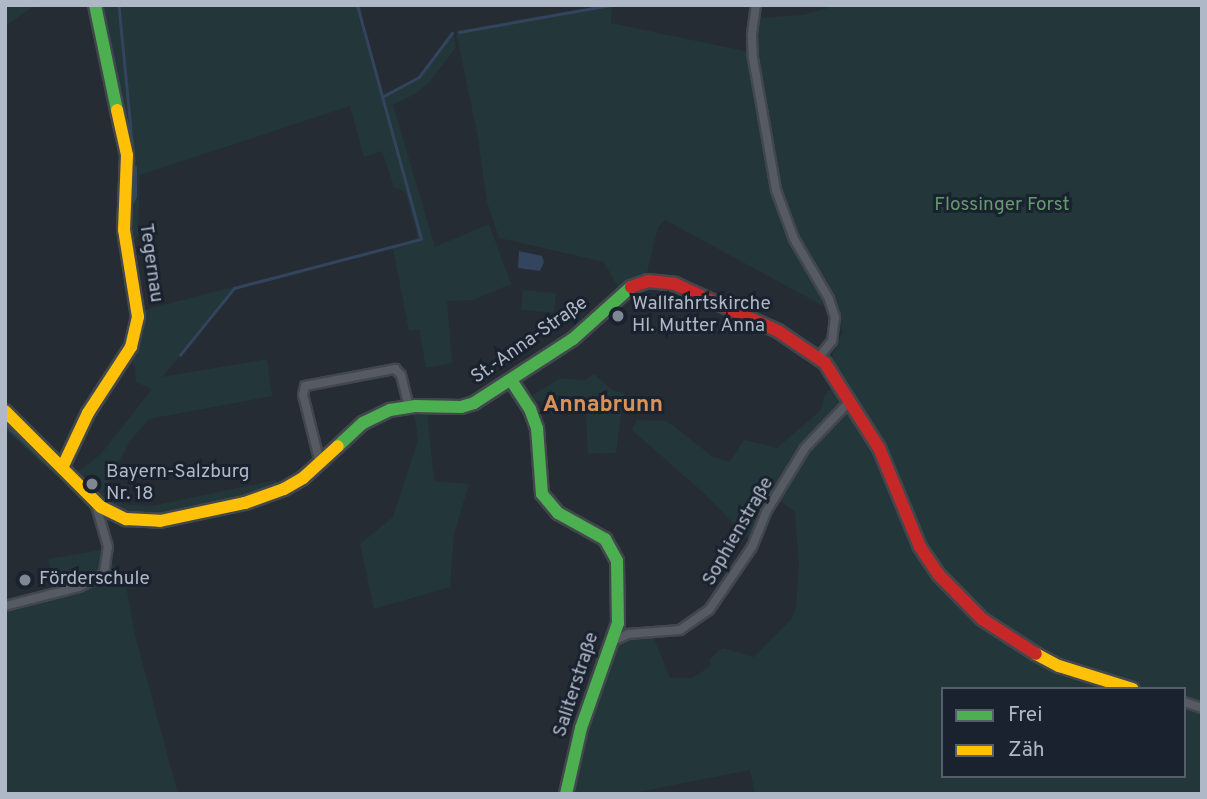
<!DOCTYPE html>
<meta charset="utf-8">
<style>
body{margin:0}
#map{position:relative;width:1207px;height:799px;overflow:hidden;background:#262c34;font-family:Overpass,sans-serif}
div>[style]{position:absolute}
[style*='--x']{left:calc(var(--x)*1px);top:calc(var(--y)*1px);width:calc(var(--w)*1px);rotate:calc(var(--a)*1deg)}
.green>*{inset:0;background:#23363a;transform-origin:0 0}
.water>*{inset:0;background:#32445e}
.stream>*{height:2.5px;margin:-1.25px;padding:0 1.25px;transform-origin:1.25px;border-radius:1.25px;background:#32445e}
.roads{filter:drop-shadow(2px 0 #42474d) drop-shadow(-2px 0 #42474d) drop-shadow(0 2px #42474d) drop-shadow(0 -2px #42474d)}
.street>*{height:8px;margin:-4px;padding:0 4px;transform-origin:4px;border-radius:4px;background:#565a62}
.fast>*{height:12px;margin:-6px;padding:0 6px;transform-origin:6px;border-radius:6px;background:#4caf50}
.slow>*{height:12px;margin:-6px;padding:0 6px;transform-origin:6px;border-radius:6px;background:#ffc107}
.jam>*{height:12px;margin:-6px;padding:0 6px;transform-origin:6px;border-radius:6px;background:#c62828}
.dots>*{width:19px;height:19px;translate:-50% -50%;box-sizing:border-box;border:4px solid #19222e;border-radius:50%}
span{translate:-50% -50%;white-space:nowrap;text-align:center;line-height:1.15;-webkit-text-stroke:6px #19222e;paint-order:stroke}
.park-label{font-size:19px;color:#659871}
.street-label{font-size:19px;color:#afb8c6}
.poi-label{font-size:19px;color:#afb8c6}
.left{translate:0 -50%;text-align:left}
.quarter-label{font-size:23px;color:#d79159;font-weight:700}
.frame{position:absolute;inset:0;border:7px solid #afb8c6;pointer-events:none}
.legend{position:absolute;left:941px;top:687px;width:245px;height:91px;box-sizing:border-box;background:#19222e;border:2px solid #555e6b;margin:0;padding:9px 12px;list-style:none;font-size:21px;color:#afb8c6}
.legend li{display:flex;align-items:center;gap:14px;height:35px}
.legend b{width:35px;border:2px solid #555e6b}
</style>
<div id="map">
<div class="green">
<div style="clip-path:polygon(5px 5px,36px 5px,5px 26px)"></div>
<div style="clip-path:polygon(97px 5px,358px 5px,383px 94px,419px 77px,453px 31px,456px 47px,429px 83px,415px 94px,393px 105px,435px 247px,489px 224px,511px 284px,473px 300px,447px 301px,452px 363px,426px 368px,419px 329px,409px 331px,393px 249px,237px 289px,162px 377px,267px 359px,272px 396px,149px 419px,130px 441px,103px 492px,123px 504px,151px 506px,276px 480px,277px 488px,258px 496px,147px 519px,109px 508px,74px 475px,101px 454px,152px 389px,136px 382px,135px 366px,127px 359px,140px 311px,410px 242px,417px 239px,417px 233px,405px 192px,394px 187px,382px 151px,364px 157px,350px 106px,140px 175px,138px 235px,134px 241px,137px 266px,133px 269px,126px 236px,127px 178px)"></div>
<div style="clip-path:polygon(evenodd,604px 5px,612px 5px,611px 23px,754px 53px,757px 18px,803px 15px,838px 5px,1202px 5px,1202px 794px,755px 794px,750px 770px,628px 794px,568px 794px,615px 646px,620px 641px,653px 636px,670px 678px,692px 678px,711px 666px,709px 659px,723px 648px,754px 657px,791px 620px,796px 608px,799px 564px,795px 512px,774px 496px,752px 543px,706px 495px,632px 430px,637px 420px,667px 421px,713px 457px,730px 462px,744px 440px,777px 448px,820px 411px,825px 394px,837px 386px,827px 368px,843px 331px,829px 309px,665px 220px,658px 227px,646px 277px,619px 290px,604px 262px,499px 238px,487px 202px,478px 138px,456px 31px,604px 5px,943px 689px,1184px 689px,1184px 776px,943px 776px,943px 689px)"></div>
<div style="left:523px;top:290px;width:33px;height:20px;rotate:5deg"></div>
<div style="clip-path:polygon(594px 374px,612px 390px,624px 393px,616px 453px,588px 454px,585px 397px,534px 401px,533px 395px,560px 378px,585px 380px)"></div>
<div style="clip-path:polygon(427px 411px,434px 481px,469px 484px,454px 534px,450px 587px,374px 609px,360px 544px,393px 517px,418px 440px,414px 412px)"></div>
<div style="clip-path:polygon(5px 416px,63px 475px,56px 476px,5px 430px)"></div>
<div style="clip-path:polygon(106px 549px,103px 568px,97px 575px,54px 590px,48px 559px)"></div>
<div style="clip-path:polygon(113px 563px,126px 585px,135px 635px,178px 794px,5px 794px,5px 609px,89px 587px,104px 579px)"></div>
</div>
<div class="water">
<div style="clip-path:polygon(519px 251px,542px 256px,544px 262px,540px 271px,518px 268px)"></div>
</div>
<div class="stream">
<div style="--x:119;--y:5;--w:157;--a:84.5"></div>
<div style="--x:459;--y:32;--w:153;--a:-10.1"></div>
<div style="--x:382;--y:97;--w:42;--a:-28.4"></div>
<div style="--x:419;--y:77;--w:55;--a:-53.1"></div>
<div style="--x:130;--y:206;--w:11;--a:-63"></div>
<div style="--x:135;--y:196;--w:29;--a:-90"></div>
<div style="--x:180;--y:355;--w:86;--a:-51.1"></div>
<div style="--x:234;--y:288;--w:193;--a:-14.7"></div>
<div style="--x:421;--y:239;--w:243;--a:-105.3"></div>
<div style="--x:5;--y:424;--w:63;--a:43.1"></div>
</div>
<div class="roads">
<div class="street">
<div style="--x:756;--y:5;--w:30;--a:98"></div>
<div style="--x:752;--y:35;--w:23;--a:88"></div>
<div style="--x:753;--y:58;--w:134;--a:80.1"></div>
<div style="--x:776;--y:190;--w:52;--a:69.8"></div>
<div style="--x:794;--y:239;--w:69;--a:59.7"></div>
<div style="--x:829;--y:299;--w:19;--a:72"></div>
<div style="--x:835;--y:317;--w:24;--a:97"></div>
<div style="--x:832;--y:341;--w:21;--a:129"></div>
<div style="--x:320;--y:463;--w:70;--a:-104"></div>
<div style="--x:303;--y:395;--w:9;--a:-77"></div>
<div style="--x:305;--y:386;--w:92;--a:-10.7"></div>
<div style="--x:395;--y:369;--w:8;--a:45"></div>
<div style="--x:401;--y:375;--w:32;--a:76"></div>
<div style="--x:5;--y:606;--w:76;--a:-14.4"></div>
<div style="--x:79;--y:587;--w:28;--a:-27"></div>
<div style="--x:104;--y:574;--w:27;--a:-82"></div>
<div style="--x:108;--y:547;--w:47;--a:-106.1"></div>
<div style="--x:613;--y:641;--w:17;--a:-25"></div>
<div style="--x:628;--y:634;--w:52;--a:-4.4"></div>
<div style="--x:680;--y:630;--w:35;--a:-35"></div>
<div style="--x:709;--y:610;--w:76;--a:-55.7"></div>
<div style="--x:752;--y:547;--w:38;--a:-68"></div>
<div style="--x:766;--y:512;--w:75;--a:-58.6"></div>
<div style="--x:805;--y:448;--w:64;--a:-46.3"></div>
<div style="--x:1184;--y:702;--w:19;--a:18"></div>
</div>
<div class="fast">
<div style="--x:95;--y:5;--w:107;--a:78.2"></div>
<div style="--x:511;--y:380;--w:35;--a:57"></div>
<div style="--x:530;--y:409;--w:20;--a:70"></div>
<div style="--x:537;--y:428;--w:66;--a:85.7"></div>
<div style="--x:542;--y:494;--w:25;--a:50"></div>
<div style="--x:558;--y:513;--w:54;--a:29"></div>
<div style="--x:605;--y:539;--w:25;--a:61"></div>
<div style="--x:617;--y:561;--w:62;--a:89.1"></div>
<div style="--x:618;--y:623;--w:111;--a:109.4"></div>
<div style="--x:581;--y:728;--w:68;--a:102.8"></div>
<div style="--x:338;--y:446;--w:34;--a:-43"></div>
<div style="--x:363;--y:423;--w:30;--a:-26"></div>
<div style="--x:390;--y:410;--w:25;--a:-9"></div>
<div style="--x:415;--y:406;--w:46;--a:1.2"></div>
<div style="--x:461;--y:407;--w:14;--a:-17"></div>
<div style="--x:474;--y:403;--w:118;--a:-32.9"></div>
<div style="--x:573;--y:339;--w:78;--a:-41.9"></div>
</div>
<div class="slow">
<div style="--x:5;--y:411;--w:136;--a:45"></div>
<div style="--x:101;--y:507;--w:28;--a:26"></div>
<div style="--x:126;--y:519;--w:34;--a:3"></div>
<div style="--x:160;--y:521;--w:87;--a:-12"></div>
<div style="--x:245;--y:503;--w:41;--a:-19.7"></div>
<div style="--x:284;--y:489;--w:22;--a:-30"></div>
<div style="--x:303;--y:478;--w:47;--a:-42.4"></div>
<div style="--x:62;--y:468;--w:61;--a:-64.7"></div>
<div style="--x:88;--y:413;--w:79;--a:-56.9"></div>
<div style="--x:131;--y:347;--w:31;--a:-77"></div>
<div style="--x:138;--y:317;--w:88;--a:-99.1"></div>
<div style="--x:124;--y:230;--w:75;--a:-87.7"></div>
<div style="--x:127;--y:155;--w:46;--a:-102.5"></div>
<div style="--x:1036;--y:654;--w:26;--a:28"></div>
<div style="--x:1059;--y:666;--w:77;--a:17.3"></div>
</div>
<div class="jam">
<div style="--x:631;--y:287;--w:18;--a:-19"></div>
<div style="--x:648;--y:281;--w:27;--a:6"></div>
<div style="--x:675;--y:284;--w:113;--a:24.5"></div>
<div style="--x:778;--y:331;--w:57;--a:34.2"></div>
<div style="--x:825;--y:363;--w:101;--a:57.6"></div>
<div style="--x:879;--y:448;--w:107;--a:67.5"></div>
<div style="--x:920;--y:547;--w:32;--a:56"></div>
<div style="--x:938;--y:574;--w:63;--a:45.6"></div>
<div style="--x:982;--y:619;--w:64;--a:32.9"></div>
</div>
</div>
<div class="dots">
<div style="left:618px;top:316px;background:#7f8793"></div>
<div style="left:92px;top:484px;background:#7f8793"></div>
<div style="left:25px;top:580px;background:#7f8793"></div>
</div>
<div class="park-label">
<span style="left:1002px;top:206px">Flossinger Forst</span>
</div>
<div class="street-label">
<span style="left:150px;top:263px;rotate:82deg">Tegernau</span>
<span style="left:530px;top:341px;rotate:-35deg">St.-Anna-Straße</span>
<span style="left:739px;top:532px;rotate:-60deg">Sophienstraße</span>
<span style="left:577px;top:685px;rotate:-72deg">Saliterstraße</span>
</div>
<div class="poi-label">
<span class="left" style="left:632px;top:316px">Wallfahrtskirche<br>Hl. Mutter Anna</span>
<span class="left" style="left:106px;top:484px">Bayern-Salzburg<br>Nr. 18</span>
<span class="left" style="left:39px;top:580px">Förderschule</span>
</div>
<div class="quarter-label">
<span style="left:603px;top:406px">Annabrunn</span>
</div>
<div class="frame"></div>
<ul class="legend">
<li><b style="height:9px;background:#4caf50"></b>Frei</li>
<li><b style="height:9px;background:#ffc107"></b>Zäh</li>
</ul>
</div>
